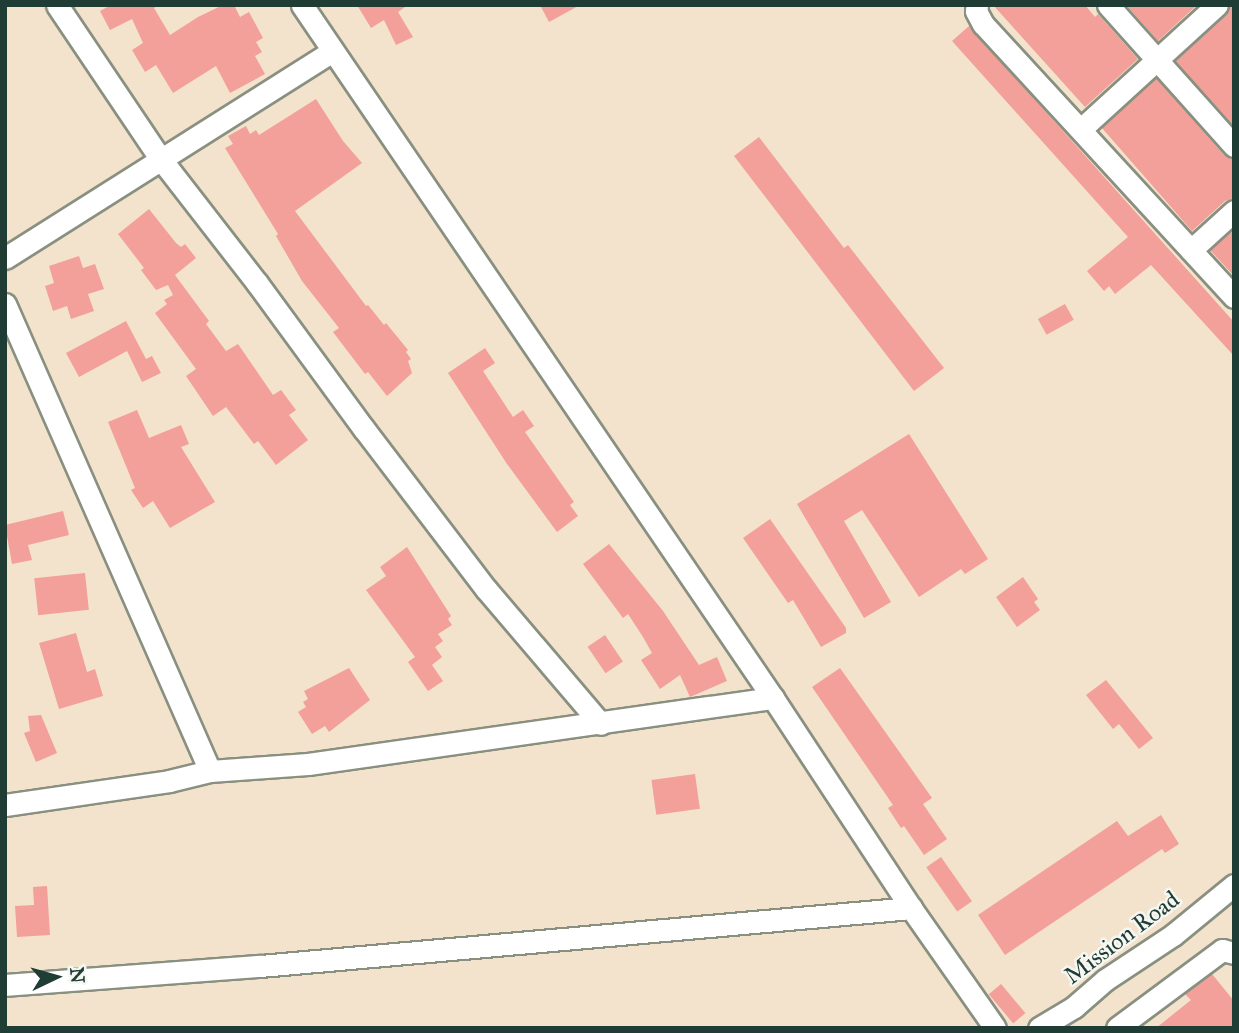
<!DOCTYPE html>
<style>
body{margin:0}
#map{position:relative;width:1239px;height:1033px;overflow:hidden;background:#f3e3cc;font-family:"IM FELL Great Primer",serif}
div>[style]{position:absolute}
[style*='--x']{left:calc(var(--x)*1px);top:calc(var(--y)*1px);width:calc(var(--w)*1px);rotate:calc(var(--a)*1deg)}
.building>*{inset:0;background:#f39f9a;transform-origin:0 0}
.roads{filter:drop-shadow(2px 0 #899080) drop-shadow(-2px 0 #899080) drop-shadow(0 2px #899080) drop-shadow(0 -2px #899080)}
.minor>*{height:21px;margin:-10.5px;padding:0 10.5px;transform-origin:10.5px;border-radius:10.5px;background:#fff}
span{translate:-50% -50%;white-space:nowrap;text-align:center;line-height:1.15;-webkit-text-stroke:5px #f6f6f2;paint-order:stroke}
.street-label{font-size:24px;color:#1f3d34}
.frame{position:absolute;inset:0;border:7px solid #1f3d34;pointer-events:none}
.north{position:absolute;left:21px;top:942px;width:70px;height:70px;-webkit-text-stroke:5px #f6f6f2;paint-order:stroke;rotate:85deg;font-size:19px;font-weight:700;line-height:28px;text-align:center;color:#1f3d34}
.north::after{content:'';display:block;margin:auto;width:24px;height:32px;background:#1f3d34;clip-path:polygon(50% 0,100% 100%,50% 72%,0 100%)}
</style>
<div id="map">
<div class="building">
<div style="clip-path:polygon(111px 5px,159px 5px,154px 8px,170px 35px,198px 17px,223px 5px,234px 5px,240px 17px,249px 12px,263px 38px,256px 42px,262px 52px,255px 56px,265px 74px,230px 93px,216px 66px,173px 93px,156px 65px,145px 72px,132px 50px,143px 43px,132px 19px,110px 30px,100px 11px)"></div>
<div style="clip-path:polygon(357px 5px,408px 5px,398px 12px,413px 37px,396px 45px,384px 20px,371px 28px)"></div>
<div style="clip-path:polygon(540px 5px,580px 5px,549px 22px)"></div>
<div style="clip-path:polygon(993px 5px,1085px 5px,1095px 17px,1098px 14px,1138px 59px,1085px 107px)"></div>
<div style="clip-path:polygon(1126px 5px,1197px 5px,1158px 41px)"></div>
<div style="clip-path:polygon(1230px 5px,1234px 5px,1234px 126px,1175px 61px,1226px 15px)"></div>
<div style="clip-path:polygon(969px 26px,1234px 322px,1234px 356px,1151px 265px,1115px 294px,1109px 286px,1104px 291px,1087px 271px,1128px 237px,952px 41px)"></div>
<div style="clip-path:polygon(1156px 78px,1224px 155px,1234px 159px,1234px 198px,1225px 201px,1192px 231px,1102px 128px)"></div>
<div style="clip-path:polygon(316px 99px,343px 141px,362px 163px,295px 211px,366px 306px,368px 305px,384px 325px,386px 323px,408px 350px,406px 352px,411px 359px,408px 361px,412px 373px,387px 396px,368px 372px,365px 374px,333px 332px,339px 328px,302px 281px,276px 236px,278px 234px,225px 148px,233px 144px,228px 136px,246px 126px,250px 134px,256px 130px,259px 135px)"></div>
<div style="clip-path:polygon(759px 137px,844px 248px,848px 245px,944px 368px,914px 391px,734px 156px)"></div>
<div style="clip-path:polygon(149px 209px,176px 243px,181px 247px,185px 244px,196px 258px,175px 275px,209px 321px,206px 324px,226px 351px,238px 344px,273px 395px,281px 390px,296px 410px,289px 415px,308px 440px,276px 465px,258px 441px,254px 444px,226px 407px,213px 416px,186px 376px,196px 369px,155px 313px,167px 304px,164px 300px,173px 295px,168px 285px,156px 290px,141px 270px,144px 268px,118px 234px)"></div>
<div style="clip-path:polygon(1231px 232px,1234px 235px,1234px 276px,1210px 250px)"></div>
<div style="clip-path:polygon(79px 256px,83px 268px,95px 264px,104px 289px,88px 294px,94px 311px,71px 319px,67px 306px,53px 311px,45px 286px,54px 283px,49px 266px)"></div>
<div style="left:1065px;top:304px;width:18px;height:31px;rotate:61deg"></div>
<div style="clip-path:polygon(126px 321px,146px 359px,152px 356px,161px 373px,142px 382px,127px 351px,79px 377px,66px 353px)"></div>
<div style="clip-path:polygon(485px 348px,495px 363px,483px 371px,513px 417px,523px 410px,534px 426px,525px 432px,574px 502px,570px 505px,578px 516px,557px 532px,507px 464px,448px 373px)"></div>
<div style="clip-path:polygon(137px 410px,149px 438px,181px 425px,189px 444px,181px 447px,215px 502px,170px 528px,153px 501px,143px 508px,131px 490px,135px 488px,108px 422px)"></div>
<div style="clip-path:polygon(909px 434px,988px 559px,965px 574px,961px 569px,919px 597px,862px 510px,844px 521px,891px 602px,864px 618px,797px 504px)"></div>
<div style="clip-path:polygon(63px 511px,69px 535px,28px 545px,32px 560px,12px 564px,5px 525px)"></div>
<div style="clip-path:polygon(770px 519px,846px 628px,846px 633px,821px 647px,793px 600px,788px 603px,743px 538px)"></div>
<div style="clip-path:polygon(609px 544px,663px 611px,699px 665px,717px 657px,727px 681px,690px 697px,680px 675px,660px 689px,641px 660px,652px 653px,643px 637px,628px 614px,623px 618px,583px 564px)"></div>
<div style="clip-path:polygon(407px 547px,451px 616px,448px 619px,452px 625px,438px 634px,443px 641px,435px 647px,442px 657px,432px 665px,443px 681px,428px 691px,408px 662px,415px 657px,366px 590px,386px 576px,380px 567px)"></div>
<div style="left:85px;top:573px;width:37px;height:51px;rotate:84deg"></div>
<div style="clip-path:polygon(1023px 577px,1038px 599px,1034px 602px,1040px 610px,1017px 627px,996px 597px)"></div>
<div style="clip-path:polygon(76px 633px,87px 672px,95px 669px,103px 696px,59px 709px,39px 643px)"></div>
<div style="left:605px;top:635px;width:32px;height:21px;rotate:56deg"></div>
<div style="clip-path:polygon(349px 668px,370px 700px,329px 732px,325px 726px,312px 734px,298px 712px,306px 707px,303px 702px,308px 699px,304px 691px)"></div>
<div style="clip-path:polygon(840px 668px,932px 798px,923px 804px,947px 839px,924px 855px,904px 826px,901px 828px,888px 808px,893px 805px,812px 687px)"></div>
<div style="clip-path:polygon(1106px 680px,1153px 738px,1139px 749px,1119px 724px,1113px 729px,1086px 695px)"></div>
<div style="clip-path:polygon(41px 715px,57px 753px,36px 762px,24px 733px,30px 731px,28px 716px)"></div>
<div style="left:695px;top:774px;width:35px;height:44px;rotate:82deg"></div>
<div style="clip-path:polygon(1161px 815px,1179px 844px,1165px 853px,1162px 849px,1005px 955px,978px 915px,1117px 821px,1128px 836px)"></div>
<div style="left:941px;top:857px;width:54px;height:18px;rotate:55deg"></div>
<div style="clip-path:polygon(47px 886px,50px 935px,17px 937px,15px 906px,34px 905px,33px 887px)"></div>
<div style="clip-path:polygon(1212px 974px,1234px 1001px,1234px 1028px,1156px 1028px,1191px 1000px,1185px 994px)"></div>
<div style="left:1001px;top:984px;width:38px;height:16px;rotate:50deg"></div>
</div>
<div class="roads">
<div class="minor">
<div style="--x:57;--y:5;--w:184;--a:56.1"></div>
<div style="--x:160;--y:158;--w:158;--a:52.2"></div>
<div style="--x:257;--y:283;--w:181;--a:53.8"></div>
<div style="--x:364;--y:429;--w:201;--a:52.7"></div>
<div style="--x:486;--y:589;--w:177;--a:49.6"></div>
<div style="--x:302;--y:5;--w:838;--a:55.8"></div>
<div style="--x:773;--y:698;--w:251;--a:56.7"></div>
<div style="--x:911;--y:908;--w:146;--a:55"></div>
<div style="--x:977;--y:5;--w:6;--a:99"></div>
<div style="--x:976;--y:11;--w:15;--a:62"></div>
<div style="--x:983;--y:24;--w:371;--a:47.4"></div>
<div style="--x:1108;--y:5;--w:189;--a:48.2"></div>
<div style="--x:1081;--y:129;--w:184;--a:-42.4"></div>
<div style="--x:1191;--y:250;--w:58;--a:-42.2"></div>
<div style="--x:5;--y:258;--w:387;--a:-32.3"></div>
<div style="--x:5;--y:304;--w:510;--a:66.3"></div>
<div style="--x:5;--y:805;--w:166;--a:-8.3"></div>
<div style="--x:169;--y:781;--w:42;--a:-13.7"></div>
<div style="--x:210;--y:771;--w:98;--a:-4.1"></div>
<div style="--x:308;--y:764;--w:470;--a:-8.1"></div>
<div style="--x:5;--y:985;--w:256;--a:-4.3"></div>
<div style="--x:260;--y:966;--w:654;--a:-5.09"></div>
<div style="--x:1039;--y:1028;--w:41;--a:-31"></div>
<div style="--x:1074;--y:1007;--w:41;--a:-41.1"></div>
<div style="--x:1105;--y:980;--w:82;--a:-33.5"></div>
<div style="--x:1173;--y:935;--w:79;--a:-39.3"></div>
<div style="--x:1117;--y:1028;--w:131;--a:-36.6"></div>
<div style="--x:1222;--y:950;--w:12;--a:14"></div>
</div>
</div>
<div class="street-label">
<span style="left:1122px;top:938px;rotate:-37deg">Mission Road</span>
</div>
<div class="frame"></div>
<div class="north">N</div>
</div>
